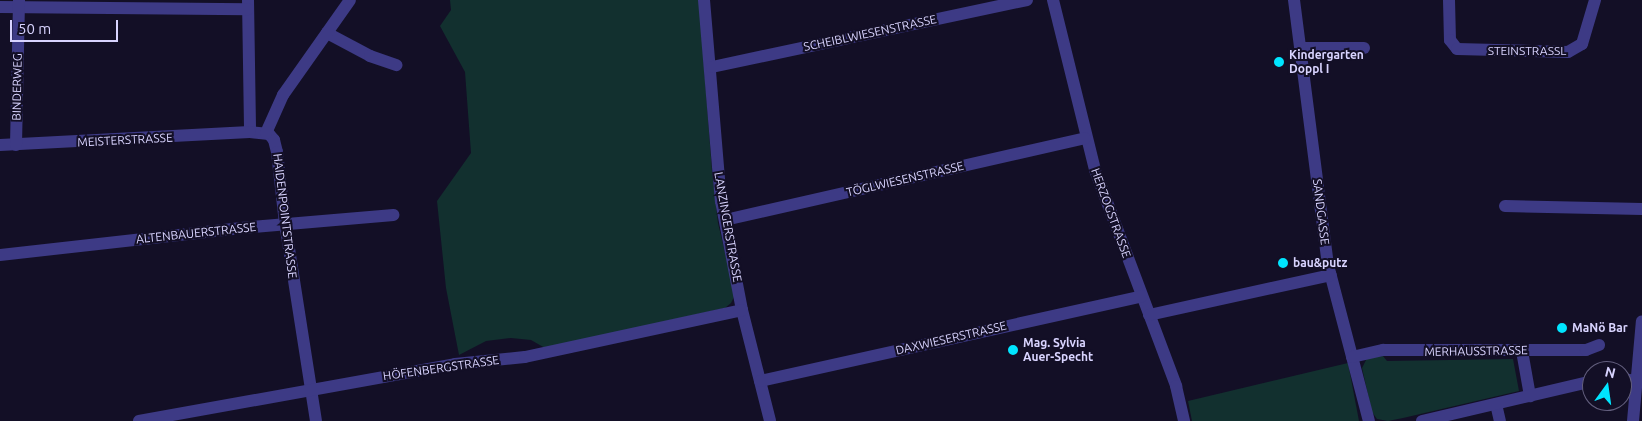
<!DOCTYPE html>
<meta charset="utf-8">
<style>
body{margin:0}
#map{position:relative;width:1642px;height:421px;overflow:hidden;background:#130f26;font-family:Ubuntu,sans-serif}
div>[style]{position:absolute}
[style*='--x']{left:calc(var(--x)*1px);top:calc(var(--y)*1px);width:calc(var(--w)*1px);rotate:calc(var(--a)*1deg)}
.green>*{inset:0;background:#12302f}
.minor>*{height:12px;margin:-6px;padding:0 6px;transform-origin:6px;border-radius:6px;background:#3d3a85}
.dots>*{width:14px;height:14px;translate:-50% -50%;box-sizing:border-box;border:2px solid #130f26;border-radius:50%}
span{translate:-50% -50%;white-space:nowrap;text-align:center;line-height:1.15;-webkit-text-stroke:4px #130f26;paint-order:stroke}
.street-label{font-size:12px;color:#d9d4ff}
.poi-label{font-size:12px;color:#d9d4ff;font-weight:700}
.left{translate:0 -50%;text-align:left}
.north{position:absolute;left:1582px;top:361px;width:50px;height:50px;box-sizing:border-box;background:#130f26;border:1px solid #625e7d;border-radius:50%;rotate:14deg;font-size:14px;font-weight:700;line-height:20px;text-align:center;color:#d9d4ff}
.north::after{content:'';display:block;margin:auto;width:18px;height:22px;background:#00e5ff;clip-path:polygon(50% 0,100% 100%,50% 72%,0 100%)}
.scale{position:absolute;left:10px;top:20px;width:108px;height:22px;box-sizing:border-box;border:2px solid #d9d4ff;border-top:0;padding-left:6px;font-size:15px;line-height:18px;white-space:nowrap;color:#d9d4ff;-webkit-text-stroke:4px #130f26;paint-order:stroke}
</style>
<div id="map">
<div class="green">
<div style="clip-path:polygon(450px 0,699px 0,712px 171px,718px 223px,735px 295px,731px 303px,725px 308px,545px 348px,531px 340px,511px 338px,486px 341px,459px 355px,446px 288px,437px 201px,471px 153px,465px 72px,440px 26px,451px 10px)"></div>
<div style="clip-path:polygon(1383px 356px,1387px 361px,1513px 359px,1519px 391px,1403px 418px,1388px 421px,1377px 419px,1372px 412px,1362px 368px,1367px 358px)"></div>
<div style="clip-path:polygon(1348px 363px,1359px 421px,1192px 421px,1188px 401px)"></div>
</div>
<div class="minor">
<div style="--x:248;--y:0;--w:132;--a:89.1"></div>
<div style="--x:250;--y:132;--w:19;--a:6"></div>
<div style="--x:269;--y:134;--w:8;--a:50"></div>
<div style="--x:274;--y:140;--w:12;--a:76"></div>
<div style="--x:277;--y:152;--w:71;--a:83.6"></div>
<div style="--x:285;--y:223;--w:200;--a:81.1"></div>
<div style="--x:704;--y:0;--w:202;--a:85.2"></div>
<div style="--x:721;--y:201;--w:111;--a:79.1"></div>
<div style="--x:742;--y:310;--w:114;--a:75.8"></div>
<div style="--x:1053;--y:0;--w:175;--a:76.1"></div>
<div style="--x:1095;--y:170;--w:231;--a:69.4"></div>
<div style="--x:1176;--y:386;--w:36;--a:77"></div>
<div style="--x:1294;--y:0;--w:267;--a:82.7"></div>
<div style="--x:1328;--y:265;--w:161;--a:75.3"></div>
<div style="--x:1449;--y:0;--w:40;--a:88.6"></div>
<div style="--x:1450;--y:40;--w:11;--a:52"></div>
<div style="--x:1457;--y:49;--w:111;--a:1.5"></div>
<div style="--x:1568;--y:52;--w:16;--a:-30"></div>
<div style="--x:1582;--y:44;--w:46;--a:-73.5"></div>
<div style="--x:0;--y:7;--w:248;--a:0.5"></div>
<div style="--x:327;--y:33;--w:49;--a:28.1"></div>
<div style="--x:370;--y:56;--w:28;--a:19"></div>
<div style="--x:1300;--y:48;--w:64;--a:0"></div>
<div style="--x:712;--y:67;--w:322;--a:-12"></div>
<div style="--x:266;--y:133;--w:42;--a:-65.9"></div>
<div style="--x:283;--y:95;--w:116;--a:-54.8"></div>
<div style="--x:0;--y:145;--w:250;--a:-3"></div>
<div style="--x:16;--y:145;--w:145;--a:-88.8"></div>
<div style="--x:1505;--y:206;--w:137;--a:1.3"></div>
<div style="--x:725;--y:220;--w:369;--a:-12.8"></div>
<div style="--x:0;--y:255;--w:243;--a:-6.4"></div>
<div style="--x:241;--y:228;--w:153;--a:-4.9"></div>
<div style="--x:1149;--y:315;--w:186;--a:-12.4"></div>
<div style="--x:1522;--y:351;--w:46;--a:79.9"></div>
<div style="--x:1352;--y:357;--w:32;--a:-13"></div>
<div style="--x:1383;--y:350;--w:203;--a:0"></div>
<div style="--x:1586;--y:350;--w:14;--a:-21"></div>
<div style="--x:1622;--y:379;--w:14;--a:8"></div>
<div style="--x:760;--y:381;--w:391;--a:-12.5"></div>
<div style="--x:1496;--y:404;--w:17;--a:77"></div>
<div style="--x:139;--y:421;--w:321;--a:-10.2"></div>
<div style="--x:455;--y:364;--w:70;--a:-5.7"></div>
<div style="--x:525;--y:357;--w:222;--a:-12.2"></div>
<div style="--x:1422;--y:421;--w:175;--a:-13.2"></div>
<div style="--x:1633;--y:421;--w:100;--a:-84.9"></div>
</div>
<div class="dots">
<div style="left:1279px;top:62px;background:#00e5ff"></div>
<div style="left:1283px;top:263px;background:#00e5ff"></div>
<div style="left:1562px;top:328px;background:#00e5ff"></div>
<div style="left:1013px;top:350px;background:#00e5ff"></div>
</div>
<div class="street-label">
<span style="left:870px;top:33px;rotate:-12deg">SCHEIBLWIESENSTRASSE</span>
<span style="left:1527px;top:51px">STEINSTRASSL</span>
<span style="left:17px;top:87px;rotate:-89deg">BINDERWEG</span>
<span style="left:125px;top:140px;rotate:-3deg">MEISTERSTRASSE</span>
<span style="left:905px;top:179px;rotate:-13deg">TÖGLWIESENSTRASSE</span>
<span style="left:1321px;top:212px;rotate:83deg">SANDGASSE</span>
<span style="left:1111px;top:213px;rotate:70deg">HERZOGSTRASSE</span>
<span style="left:285px;top:216px;rotate:83deg">HAIDENPOINTSTRASSE</span>
<span style="left:728px;top:227px;rotate:80deg">LANZINGERSTRASSE</span>
<span style="left:196px;top:233px;rotate:-6deg">ALTENBAUERSTRASSE</span>
<span style="left:951px;top:338px;rotate:-13deg">DAXWIESERSTRASSE</span>
<span style="left:1476px;top:351px;rotate:-1deg">MERHAUSSTRASSE</span>
<span style="left:441px;top:368px;rotate:-8deg">HÖFENBERGSTRASSE</span>
</div>
<div class="poi-label">
<span class="left" style="left:1289px;top:62px">Kindergarten<br>Doppl I</span>
<span class="left" style="left:1293px;top:263px">bau&amp;putz</span>
<span class="left" style="left:1572px;top:328px">MaNö Bar</span>
<span class="left" style="left:1023px;top:350px">Mag. Sylvia<br>Auer-Specht</span>
</div>
<div class="north">N</div>
<div class="scale">50 m</div>
</div>
